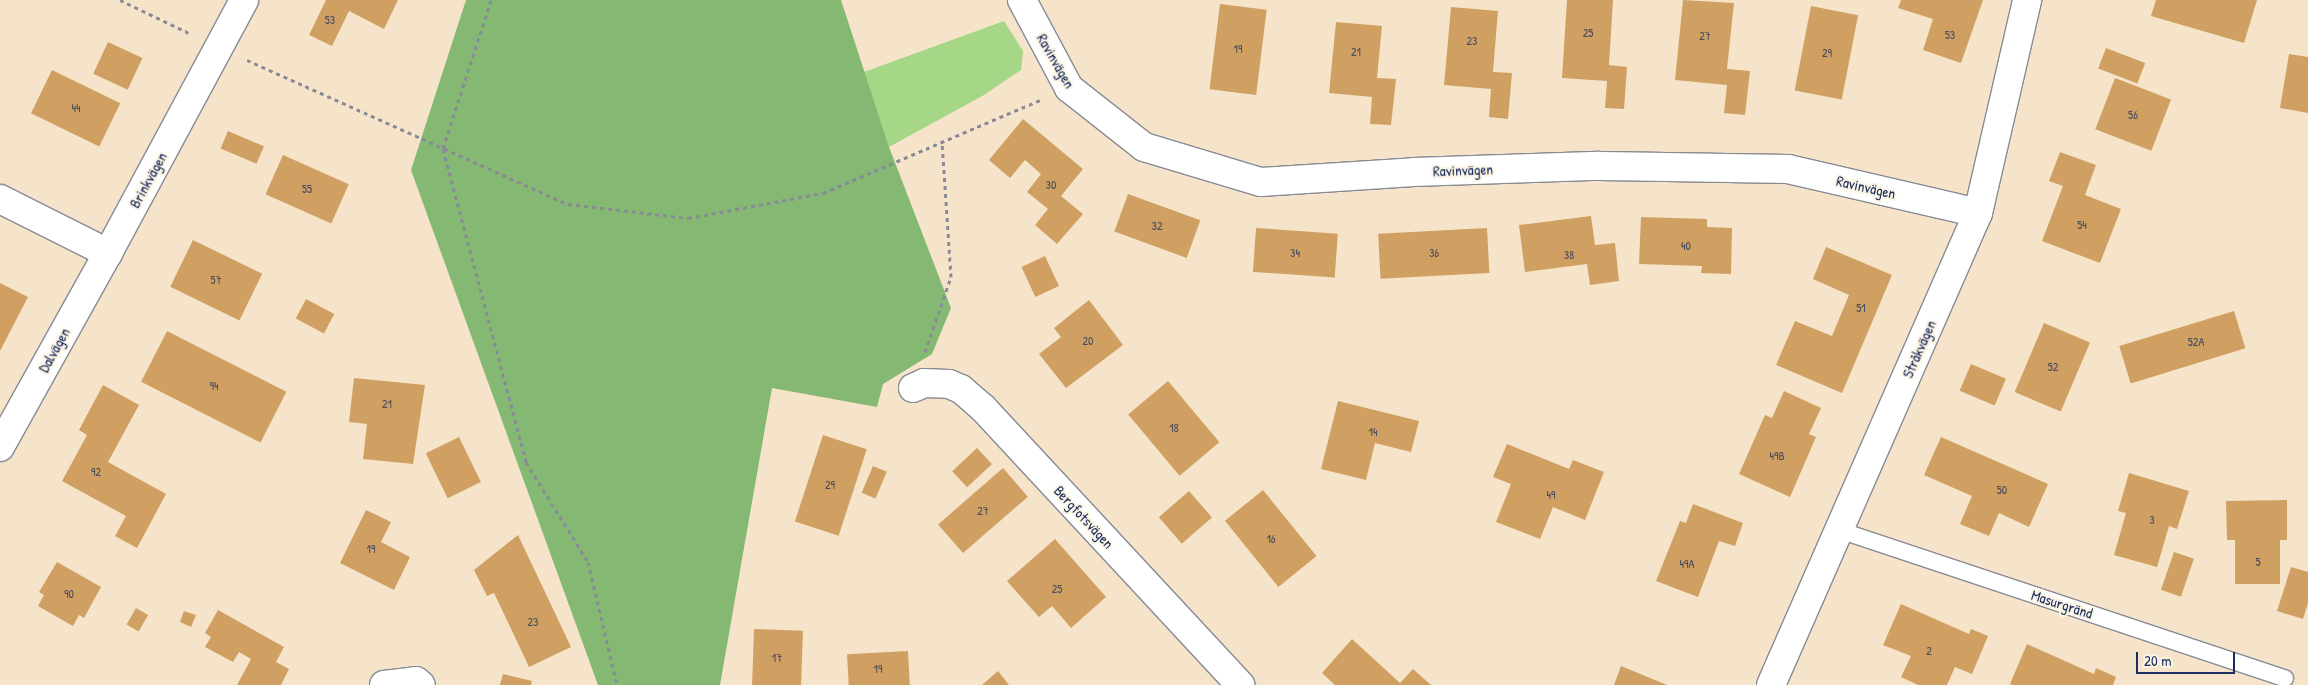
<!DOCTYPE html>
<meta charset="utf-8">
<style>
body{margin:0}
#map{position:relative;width:2308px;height:685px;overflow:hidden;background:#f6e4ca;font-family:"Patrick Hand",sans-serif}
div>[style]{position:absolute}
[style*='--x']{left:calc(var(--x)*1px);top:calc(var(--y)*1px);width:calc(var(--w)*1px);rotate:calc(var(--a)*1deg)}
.green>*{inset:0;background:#a6d786}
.forest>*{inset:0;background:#84b873}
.building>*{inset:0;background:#d0a062;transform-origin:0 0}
.path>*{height:3px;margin-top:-1.5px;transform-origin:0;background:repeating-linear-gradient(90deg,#888a94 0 4px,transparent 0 8px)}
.roads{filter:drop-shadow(1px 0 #888a94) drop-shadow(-1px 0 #888a94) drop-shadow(0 1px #888a94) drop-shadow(0 -1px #888a94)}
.service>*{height:16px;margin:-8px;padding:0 8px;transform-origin:8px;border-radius:8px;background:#fff}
.minor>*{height:28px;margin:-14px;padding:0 14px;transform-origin:14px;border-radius:14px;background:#fff}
span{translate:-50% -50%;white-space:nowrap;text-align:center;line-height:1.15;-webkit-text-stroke:4.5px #fcf5e5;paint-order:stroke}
.number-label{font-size:12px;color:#484b5f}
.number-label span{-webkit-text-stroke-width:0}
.street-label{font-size:15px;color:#1b2f5e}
.scale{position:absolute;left:2136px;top:652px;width:99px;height:22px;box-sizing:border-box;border:2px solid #1b2f5e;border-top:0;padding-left:6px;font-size:15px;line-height:18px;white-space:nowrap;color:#1b2f5e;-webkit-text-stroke:4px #fcf5e5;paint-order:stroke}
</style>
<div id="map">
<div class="green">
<div style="clip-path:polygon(1004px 21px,1023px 51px,1021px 70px,984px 95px,889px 147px,864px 72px)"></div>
</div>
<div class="forest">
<div style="clip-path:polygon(466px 0,841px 0,889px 147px,951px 308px,932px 354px,883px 384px,877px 407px,772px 388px,720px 685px,598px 685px,411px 170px)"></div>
</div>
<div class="building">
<div style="clip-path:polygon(326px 0,398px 0,384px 29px,349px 11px,332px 46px,309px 35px)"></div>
<div style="clip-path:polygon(1567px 0,1613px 0,1609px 65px,1627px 67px,1624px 109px,1605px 108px,1607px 81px,1562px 78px)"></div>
<div style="clip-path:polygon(1683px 0,1734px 3px,1727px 69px,1750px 71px,1745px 115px,1724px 113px,1727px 85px,1675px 80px)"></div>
<div style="clip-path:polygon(1901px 0,1983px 0,1961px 63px,1923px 50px,1933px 19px,1898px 8px)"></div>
<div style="clip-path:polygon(2156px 0,2257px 0,2244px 43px,2151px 16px)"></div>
<div style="left:1220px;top:4px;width:47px;height:86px;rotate:7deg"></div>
<div style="left:1811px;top:6px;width:48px;height:86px;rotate:11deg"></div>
<div style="clip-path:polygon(1451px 7px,1498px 11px,1493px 72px,1512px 73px,1508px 119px,1489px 117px,1491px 89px,1444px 85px)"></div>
<div style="clip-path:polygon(1336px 22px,1382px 26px,1377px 78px,1396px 79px,1391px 125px,1370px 124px,1372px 97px,1329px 93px)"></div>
<div style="left:108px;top:42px;width:38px;height:35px;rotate:25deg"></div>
<div style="left:2106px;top:48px;width:42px;height:22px;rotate:21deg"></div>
<div style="clip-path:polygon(2289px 54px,2308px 57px,2308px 113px,2280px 108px)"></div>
<div style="left:52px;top:70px;width:76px;height:48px;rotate:26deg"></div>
<div style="left:2115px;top:78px;width:60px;height:55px;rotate:21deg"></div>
<div style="clip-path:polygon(1023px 119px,1083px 169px,1061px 196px,1083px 214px,1057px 244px,1035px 225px,1048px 209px,1027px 192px,1041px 174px,1025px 160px,1010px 178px,989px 160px)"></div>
<div style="left:228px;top:131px;width:39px;height:19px;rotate:23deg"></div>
<div style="clip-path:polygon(2060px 152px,2096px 165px,2085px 195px,2121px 209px,2100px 263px,2042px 241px,2063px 186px,2049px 181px)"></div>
<div style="left:283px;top:155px;width:72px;height:43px;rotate:24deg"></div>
<div style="left:1128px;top:194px;width:77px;height:40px;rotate:20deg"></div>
<div style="clip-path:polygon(1591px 216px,1595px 245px,1615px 243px,1619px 281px,1590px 285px,1587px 264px,1525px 272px,1519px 225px)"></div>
<div style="clip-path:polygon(1641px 217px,1707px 219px,1707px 227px,1732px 228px,1731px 274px,1701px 273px,1702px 266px,1639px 264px)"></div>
<div style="left:1256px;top:228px;width:82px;height:44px;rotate:4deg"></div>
<div style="left:1487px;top:228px;width:45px;height:109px;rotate:87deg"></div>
<div style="left:193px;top:240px;width:77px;height:52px;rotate:26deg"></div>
<div style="clip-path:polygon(1826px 247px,1892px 275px,1842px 393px,1776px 365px,1795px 321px,1832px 336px,1849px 295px,1813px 279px)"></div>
<div style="left:1045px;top:256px;width:33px;height:26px;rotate:65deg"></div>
<div style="clip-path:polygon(0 283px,28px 297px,0 351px)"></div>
<div style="left:306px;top:299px;width:32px;height:22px;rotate:28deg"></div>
<div style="clip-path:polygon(1089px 300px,1123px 345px,1066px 388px,1039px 354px,1061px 337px,1054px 328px)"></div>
<div style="left:2234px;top:311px;width:39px;height:120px;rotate:73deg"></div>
<div style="left:2044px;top:323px;width:50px;height:75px;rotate:23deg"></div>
<div style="left:167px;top:331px;width:134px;height:57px;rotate:27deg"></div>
<div style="left:1971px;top:364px;width:38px;height:29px;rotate:23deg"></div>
<div style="clip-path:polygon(354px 378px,425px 385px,413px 464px,363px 459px,367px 424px,349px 422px)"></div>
<div style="left:1168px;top:381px;width:80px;height:52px;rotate:50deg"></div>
<div style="clip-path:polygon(103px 385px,139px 405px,108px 462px,166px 494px,137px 548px,115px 536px,126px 516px,62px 481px,87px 435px,79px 430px)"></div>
<div style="clip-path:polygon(1784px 391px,1821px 408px,1809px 434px,1816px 437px,1790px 497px,1739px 474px,1765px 415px,1772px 418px)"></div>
<div style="clip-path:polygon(1338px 401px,1419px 421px,1411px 452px,1375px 443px,1366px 480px,1321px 469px)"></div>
<div style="left:823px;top:435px;width:46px;height:91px;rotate:18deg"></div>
<div style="left:459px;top:437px;width:50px;height:37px;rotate:64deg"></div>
<div style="clip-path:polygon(1941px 437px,2048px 484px,2029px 527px,1999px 513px,1989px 536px,1960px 524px,1972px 496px,1924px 475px)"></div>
<div style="clip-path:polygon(1507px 444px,1569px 469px,1573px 460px,1604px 472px,1585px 520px,1553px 507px,1540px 539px,1496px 522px,1511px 484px,1493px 477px)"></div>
<div style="left:977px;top:448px;width:22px;height:34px;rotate:47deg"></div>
<div style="left:873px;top:466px;width:15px;height:29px;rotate:23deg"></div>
<div style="left:1003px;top:468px;width:38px;height:86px;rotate:49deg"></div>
<div style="clip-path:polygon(2129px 473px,2189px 491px,2177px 529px,2169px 526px,2157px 567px,2114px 555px,2126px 513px,2118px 511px)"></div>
<div style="left:1263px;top:490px;width:85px;height:49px;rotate:51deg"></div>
<div style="left:1189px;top:491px;width:35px;height:40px;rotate:49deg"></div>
<div style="clip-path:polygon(2287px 500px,2287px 540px,2280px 540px,2280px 584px,2235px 584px,2235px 540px,2227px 540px,2226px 501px)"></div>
<div style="clip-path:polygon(1693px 504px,1743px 523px,1735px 546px,1719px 541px,1698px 597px,1656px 581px,1680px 521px,1686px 523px)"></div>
<div style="clip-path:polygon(366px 510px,391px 522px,381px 542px,410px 557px,394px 590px,340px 563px)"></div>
<div style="clip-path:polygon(518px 535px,571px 647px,529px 667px,494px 593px,487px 596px,474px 570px)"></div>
<div style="clip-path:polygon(1055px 539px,1106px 597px,1071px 628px,1052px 606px,1039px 617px,1007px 581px)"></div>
<div style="left:2174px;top:552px;width:21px;height:40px;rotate:19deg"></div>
<div style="clip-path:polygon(57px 562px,101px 587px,84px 618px,79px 615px,73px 626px,38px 606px,44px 595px,39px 592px)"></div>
<div style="clip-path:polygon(2291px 567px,2308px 572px,2308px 603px,2303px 619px,2277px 611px)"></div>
<div style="clip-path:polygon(1901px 604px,1969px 634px,1971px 629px,1988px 636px,1972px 674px,1955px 667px,1947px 685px,1918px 685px,1901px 677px,1911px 656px,1883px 645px)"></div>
<div style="left:136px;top:608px;width:14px;height:19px;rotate:30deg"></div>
<div style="clip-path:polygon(218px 610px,284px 647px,276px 662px,289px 669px,281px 685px,237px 685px,251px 659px,239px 652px,233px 662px,205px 647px,211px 637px,205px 633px)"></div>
<div style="clip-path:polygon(184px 611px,196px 615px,191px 627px,180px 622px)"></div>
<div style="left:754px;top:629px;width:49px;height:56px;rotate:2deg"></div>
<div style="clip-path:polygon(1352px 639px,1400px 683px,1413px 669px,1431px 685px,1335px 685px,1322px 673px)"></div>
<div style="clip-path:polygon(2027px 644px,2094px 674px,2096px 668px,2116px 677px,2113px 685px,2012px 685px,2010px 684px)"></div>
<div style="left:908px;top:651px;width:34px;height:61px;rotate:87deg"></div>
<div style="clip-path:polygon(1621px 666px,1667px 685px,1614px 685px)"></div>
<div style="clip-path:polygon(998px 671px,1009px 685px,982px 685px)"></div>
<div style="clip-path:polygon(503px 674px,532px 681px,531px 685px,500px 685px)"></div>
</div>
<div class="path">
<div style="--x:120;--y:0;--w:79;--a:25.6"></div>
<div style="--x:491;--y:0;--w:157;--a:107.9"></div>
<div style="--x:443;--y:149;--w:324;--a:75.1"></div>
<div style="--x:526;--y:462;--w:118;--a:58.2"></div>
<div style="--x:588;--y:562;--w:126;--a:76.7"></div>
<div style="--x:247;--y:60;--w:352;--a:24.2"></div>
<div style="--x:568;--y:204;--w:121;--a:6.7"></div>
<div style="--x:688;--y:218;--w:137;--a:-10.5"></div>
<div style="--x:823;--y:193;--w:236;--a:-23.2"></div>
<div style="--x:925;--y:352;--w:79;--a:-70.9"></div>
<div style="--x:951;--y:277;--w:135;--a:-93.8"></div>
</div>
<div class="roads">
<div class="service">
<div style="--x:1839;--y:530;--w:470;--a:18.4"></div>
</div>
<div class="minor">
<div style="--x:1022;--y:0;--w:100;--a:61.9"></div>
<div style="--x:1069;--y:88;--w:95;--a:38.2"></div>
<div style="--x:1144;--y:147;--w:122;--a:16.7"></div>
<div style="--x:1261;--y:182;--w:153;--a:-3.7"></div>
<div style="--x:1414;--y:172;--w:185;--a:-1.9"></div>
<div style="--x:1599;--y:166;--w:189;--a:0.9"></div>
<div style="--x:1788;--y:169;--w:195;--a:13"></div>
<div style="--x:0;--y:199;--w:121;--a:26.6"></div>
<div style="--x:108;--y:253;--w:287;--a:-61.7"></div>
<div style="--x:913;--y:388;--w:12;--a:-24"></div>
<div style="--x:924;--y:383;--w:25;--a:2"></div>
<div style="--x:949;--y:384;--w:13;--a:23"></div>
<div style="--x:961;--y:389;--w:29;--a:41"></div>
<div style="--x:983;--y:408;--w:378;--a:47.1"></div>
<div style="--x:0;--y:447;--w:222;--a:-60.9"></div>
<div style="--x:384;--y:685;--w:32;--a:-7"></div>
<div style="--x:416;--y:681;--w:6;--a:39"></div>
<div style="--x:1771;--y:685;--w:515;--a:-66.32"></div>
<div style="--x:1978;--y:213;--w:219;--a:-77"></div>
</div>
</div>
<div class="number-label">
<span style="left:330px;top:20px">53</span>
<span style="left:1588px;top:33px">25</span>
<span style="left:1950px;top:35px">53</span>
<span style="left:1705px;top:36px">27</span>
<span style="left:1472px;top:41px">23</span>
<span style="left:1238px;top:49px">19</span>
<span style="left:1356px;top:52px">21</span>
<span style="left:1827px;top:53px">29</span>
<span style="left:76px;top:108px">44</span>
<span style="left:2133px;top:115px">56</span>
<span style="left:1051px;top:185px">30</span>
<span style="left:307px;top:189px">55</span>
<span style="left:2082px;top:225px">54</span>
<span style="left:1157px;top:226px">32</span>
<span style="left:1686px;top:246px">40</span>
<span style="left:1295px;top:253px">34</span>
<span style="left:1434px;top:253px">36</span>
<span style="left:1569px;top:255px">38</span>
<span style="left:216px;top:280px">57</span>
<span style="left:1861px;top:308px">51</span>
<span style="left:1088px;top:341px">20</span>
<span style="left:2196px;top:342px">52A</span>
<span style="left:2053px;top:367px">52</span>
<span style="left:214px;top:386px">94</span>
<span style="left:387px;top:404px">21</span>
<span style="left:1174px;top:428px">18</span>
<span style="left:1373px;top:432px">14</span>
<span style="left:1777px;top:456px">49B</span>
<span style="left:96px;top:472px">92</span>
<span style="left:830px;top:485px">29</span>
<span style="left:2002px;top:490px">50</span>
<span style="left:1551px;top:495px">49</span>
<span style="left:983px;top:511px">27</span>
<span style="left:2152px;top:520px">3</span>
<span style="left:1271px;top:539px">16</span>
<span style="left:371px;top:549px">19</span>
<span style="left:2258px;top:562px">5</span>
<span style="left:1687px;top:564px">49A</span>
<span style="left:1057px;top:589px">25</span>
<span style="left:69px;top:594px">90</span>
<span style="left:533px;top:622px">23</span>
<span style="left:1929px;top:651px">2</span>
<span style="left:777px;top:658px">17</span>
<span style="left:878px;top:669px">19</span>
</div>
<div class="street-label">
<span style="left:1056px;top:61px;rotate:60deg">Ravinvägen</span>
<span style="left:1463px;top:170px;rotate:-2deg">Ravinvägen</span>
<span style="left:148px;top:180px;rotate:-61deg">Brinkvägen</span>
<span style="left:1866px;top:187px;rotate:13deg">Ravinvägen</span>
<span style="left:1919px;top:349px;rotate:-66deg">Stråkvägen</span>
<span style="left:54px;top:350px;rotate:-61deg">Dalvägen</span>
<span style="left:1084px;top:517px;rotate:47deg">Bergfotsvägen</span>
<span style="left:2062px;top:604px;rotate:18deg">Masurgränd</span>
</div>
<div class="scale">20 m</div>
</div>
